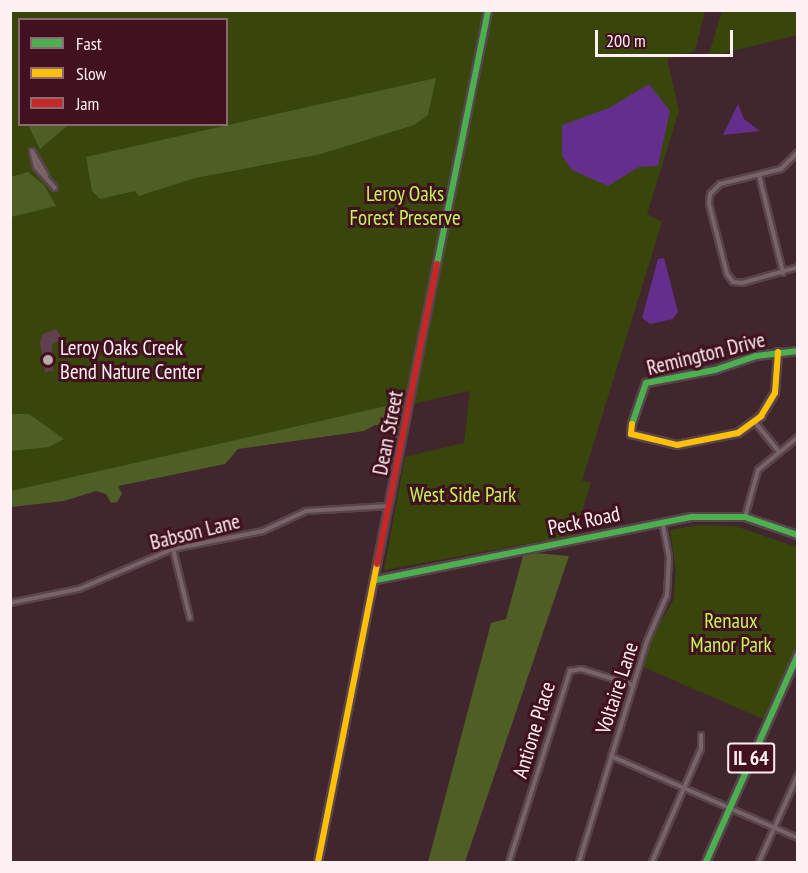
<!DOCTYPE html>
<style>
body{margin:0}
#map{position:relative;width:808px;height:873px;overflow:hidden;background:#41262e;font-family:"PT Sans Narrow",sans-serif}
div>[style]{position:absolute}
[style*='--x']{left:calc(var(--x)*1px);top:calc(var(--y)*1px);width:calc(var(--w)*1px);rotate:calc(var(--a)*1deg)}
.green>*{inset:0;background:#38460b}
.forest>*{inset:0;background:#4e5e25}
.water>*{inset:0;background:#642f8c}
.building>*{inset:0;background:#603f50}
.roads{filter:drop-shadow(2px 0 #58454b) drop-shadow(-2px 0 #58454b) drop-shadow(0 2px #58454b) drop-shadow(0 -2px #58454b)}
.street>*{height:4px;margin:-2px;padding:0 2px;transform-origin:2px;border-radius:2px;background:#796369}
.fast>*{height:6px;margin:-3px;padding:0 3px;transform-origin:3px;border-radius:3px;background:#4caf50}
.slow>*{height:6px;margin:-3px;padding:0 3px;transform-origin:3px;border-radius:3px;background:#ffc107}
.jam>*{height:6px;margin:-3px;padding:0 3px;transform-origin:3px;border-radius:3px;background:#c62828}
.dots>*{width:16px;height:16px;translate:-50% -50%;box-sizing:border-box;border:3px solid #41111f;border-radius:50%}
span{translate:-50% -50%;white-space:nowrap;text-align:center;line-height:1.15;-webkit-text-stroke:6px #41111f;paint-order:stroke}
.shield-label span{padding:2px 4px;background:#41111f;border:2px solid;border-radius:4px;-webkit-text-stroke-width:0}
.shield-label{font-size:20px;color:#fef0f2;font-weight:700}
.park-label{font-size:21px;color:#c2f558}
.poi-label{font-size:21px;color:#fef0f2}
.left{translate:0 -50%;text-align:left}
.street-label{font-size:21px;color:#fef0f2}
.frame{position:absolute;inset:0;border:12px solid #fef0f2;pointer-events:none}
.legend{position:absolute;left:18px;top:18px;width:210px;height:108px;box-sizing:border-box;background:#41111f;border:2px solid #8d6a73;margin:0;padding:8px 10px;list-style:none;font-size:18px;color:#fef0f2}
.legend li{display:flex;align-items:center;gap:12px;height:30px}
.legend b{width:30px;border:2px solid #8d6a73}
.scale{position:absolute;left:595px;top:30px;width:138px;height:27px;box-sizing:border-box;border:3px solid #fef0f2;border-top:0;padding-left:8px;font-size:18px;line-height:21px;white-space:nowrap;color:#fef0f2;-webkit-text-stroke:4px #41111f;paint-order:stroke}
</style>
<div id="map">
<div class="green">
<div style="clip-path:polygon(evenodd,10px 11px,705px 11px,695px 51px,667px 59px,679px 111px,647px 214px,662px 222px,582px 481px,591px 482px,575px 535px,384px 570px,405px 457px,464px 443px,470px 391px,11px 494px,10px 11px,20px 20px,226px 20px,226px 124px,20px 124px,20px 20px)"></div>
<div style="clip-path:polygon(722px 11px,797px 11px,797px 35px,708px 57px)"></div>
<div style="clip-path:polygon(700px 525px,735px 526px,797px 547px,797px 647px,765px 720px,641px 666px,649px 642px,673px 601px,676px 572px,670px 530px)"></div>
</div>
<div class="forest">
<div style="clip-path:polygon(436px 78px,428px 115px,414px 125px,321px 154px,195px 178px,139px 196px,135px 191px,100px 199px,92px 191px,86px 157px)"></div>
<div style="clip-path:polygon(28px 125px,68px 125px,40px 149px)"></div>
<div style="clip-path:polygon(28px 172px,44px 185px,56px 206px,11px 217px,11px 177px)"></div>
<div style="clip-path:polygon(404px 402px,396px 451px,390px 452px,391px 425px,375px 425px,364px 431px,238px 449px,225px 464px,118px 486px,122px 494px,117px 502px,111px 503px,106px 494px,96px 491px,64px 501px,11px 507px,11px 491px)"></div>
<div style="clip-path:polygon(11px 414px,29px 414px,64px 439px,49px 447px,11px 451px)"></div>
<div style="clip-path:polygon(524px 552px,569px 556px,465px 862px,428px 862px,491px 623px,506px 619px)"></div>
</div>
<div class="water">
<div style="clip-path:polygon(649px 84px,670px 111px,658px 166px,639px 167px,608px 186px,572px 170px,562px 156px,562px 125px,609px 108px)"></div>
<div style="clip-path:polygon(738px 104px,744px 119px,760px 131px,723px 135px)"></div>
<div style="clip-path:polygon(664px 258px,678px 312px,673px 319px,650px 324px,642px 318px,658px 259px)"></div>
</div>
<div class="building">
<div style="clip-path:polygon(56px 329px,62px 338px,52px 345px,53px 371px,45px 372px,40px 342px,43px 334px)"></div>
</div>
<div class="roads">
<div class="street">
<div style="--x:32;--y:151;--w:16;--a:76"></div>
<div style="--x:36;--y:167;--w:28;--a:48"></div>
<div style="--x:32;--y:151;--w:28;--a:60"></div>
<div style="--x:798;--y:152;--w:24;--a:135"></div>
<div style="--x:781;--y:169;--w:63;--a:166.2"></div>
<div style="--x:720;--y:184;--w:14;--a:135"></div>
<div style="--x:710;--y:194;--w:10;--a:96"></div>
<div style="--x:709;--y:204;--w:72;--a:75.6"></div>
<div style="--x:727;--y:274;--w:10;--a:53"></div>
<div style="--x:733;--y:282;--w:9;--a:6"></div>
<div style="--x:742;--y:283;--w:58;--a:-15.9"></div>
<div style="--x:759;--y:175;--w:101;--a:76.2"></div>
<div style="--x:754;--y:421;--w:40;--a:51"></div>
<div style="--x:745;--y:517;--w:49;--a:-74.5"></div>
<div style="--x:758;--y:470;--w:52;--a:-39.5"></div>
<div style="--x:173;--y:549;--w:71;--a:76.2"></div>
<div style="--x:10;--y:603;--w:70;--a:-11.5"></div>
<div style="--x:79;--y:589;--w:102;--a:-23.1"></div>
<div style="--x:173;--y:549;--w:92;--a:-11.3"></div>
<div style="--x:263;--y:531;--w:47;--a:-24.9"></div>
<div style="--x:306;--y:511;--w:83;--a:-3.4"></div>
<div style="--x:611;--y:756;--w:204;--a:23.7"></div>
<div style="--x:509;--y:862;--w:201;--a:-72.3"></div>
<div style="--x:570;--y:671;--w:11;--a:-10"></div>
<div style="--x:581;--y:669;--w:54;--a:17.1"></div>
<div style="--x:579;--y:862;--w:231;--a:-72.9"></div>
<div style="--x:647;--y:641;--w:50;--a:-66.5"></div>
<div style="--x:667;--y:595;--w:38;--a:-87"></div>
<div style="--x:669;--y:557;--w:36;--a:-101"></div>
<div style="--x:652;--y:862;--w:123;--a:-66.6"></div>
<div style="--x:701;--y:749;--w:14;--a:-90"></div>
<div style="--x:759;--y:862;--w:95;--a:-65.9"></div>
</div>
<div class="fast">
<div style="--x:437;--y:264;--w:259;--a:-78.6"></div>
<div style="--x:632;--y:424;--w:43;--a:-71.1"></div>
<div style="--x:646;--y:383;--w:70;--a:-10.7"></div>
<div style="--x:715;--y:370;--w:43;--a:-18.9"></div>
<div style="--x:756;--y:356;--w:42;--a:-6.8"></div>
<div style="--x:376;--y:580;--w:322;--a:-11.3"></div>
<div style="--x:692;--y:517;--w:53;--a:0"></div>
<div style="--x:745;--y:517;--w:56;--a:18.8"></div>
<div style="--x:706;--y:862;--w:227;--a:-66.1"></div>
</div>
<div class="slow">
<div style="--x:632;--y:424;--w:10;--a:96"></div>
<div style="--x:631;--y:434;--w:47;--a:13.4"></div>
<div style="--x:677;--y:445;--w:62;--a:-11.1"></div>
<div style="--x:738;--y:433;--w:29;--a:-36"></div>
<div style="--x:761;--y:416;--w:27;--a:-59"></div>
<div style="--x:775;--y:393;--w:41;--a:-85.8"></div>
<div style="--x:318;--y:862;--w:304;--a:-78.8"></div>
</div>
<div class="jam">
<div style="--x:377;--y:564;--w:306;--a:-78.7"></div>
</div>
</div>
<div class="dots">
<div style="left:48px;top:360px;background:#bca9ad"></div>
</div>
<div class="shield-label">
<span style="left:751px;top:758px">IL 64</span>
</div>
<div class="park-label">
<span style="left:405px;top:206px">Leroy Oaks<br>Forest Preserve</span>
<span style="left:463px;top:495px">West Side Park</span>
<span style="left:731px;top:633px">Renaux<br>Manor Park</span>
</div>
<div class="poi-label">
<span class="left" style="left:60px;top:360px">Leroy Oaks Creek<br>Bend Nature Center</span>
</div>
<div class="street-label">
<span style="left:706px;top:354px;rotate:-14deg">Remington Drive</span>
<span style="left:388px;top:433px;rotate:-79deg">Dean Street</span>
<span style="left:584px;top:521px;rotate:-12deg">Peck Road</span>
<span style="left:195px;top:532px;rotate:-14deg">Babson Lane</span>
<span style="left:617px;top:688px;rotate:-72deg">Voltaire Lane</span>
<span style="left:534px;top:730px;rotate:-73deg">Antione Place</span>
</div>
<div class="frame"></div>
<ul class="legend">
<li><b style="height:8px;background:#4caf50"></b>Fast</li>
<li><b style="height:8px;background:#ffc107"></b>Slow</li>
<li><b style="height:8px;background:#c62828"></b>Jam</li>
</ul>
<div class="scale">200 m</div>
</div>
